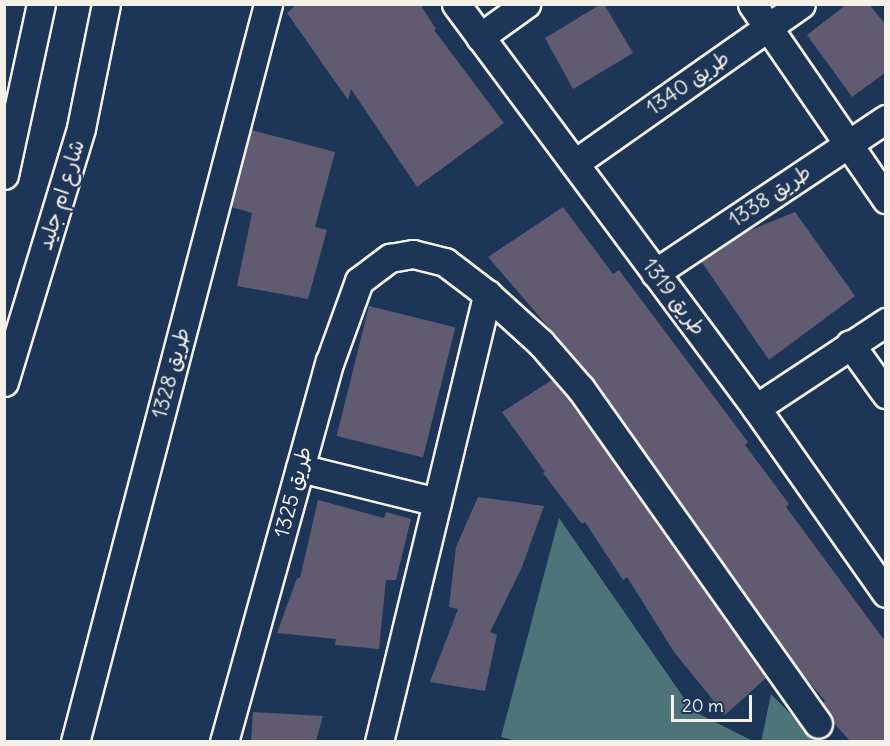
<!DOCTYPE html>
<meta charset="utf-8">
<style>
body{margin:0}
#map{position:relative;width:890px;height:746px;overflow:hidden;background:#1d3557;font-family:Delius,"Playpen Sans Arabic",sans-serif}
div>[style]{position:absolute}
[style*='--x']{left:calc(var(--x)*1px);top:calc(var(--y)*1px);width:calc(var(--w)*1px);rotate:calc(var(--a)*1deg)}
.green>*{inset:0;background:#4d7478}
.building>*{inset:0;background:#605b70;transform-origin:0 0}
.roads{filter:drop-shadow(2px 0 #f4f1e8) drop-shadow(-2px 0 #f4f1e8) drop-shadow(0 2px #f4f1e8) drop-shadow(0 -2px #f4f1e8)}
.minor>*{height:27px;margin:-13.5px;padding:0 13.5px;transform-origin:13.5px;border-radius:13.5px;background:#1d3557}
span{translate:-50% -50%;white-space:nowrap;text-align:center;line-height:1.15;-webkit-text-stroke:4.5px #1d3557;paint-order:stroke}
.street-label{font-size:21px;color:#f4f1e8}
.frame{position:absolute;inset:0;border:6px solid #f4f1e8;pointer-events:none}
.scale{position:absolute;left:671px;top:695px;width:81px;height:27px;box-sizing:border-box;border:3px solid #f4f1e8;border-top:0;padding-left:8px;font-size:18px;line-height:21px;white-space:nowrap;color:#f4f1e8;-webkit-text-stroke:4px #1d3557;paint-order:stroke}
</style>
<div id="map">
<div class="green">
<div style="clip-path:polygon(559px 518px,693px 711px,753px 741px,520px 742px,501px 737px)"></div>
<div style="clip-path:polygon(771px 694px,817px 741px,761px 742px)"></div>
</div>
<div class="building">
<div style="clip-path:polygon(297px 4px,420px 4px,436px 29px,434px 30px,504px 123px,417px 187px,351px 89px,348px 100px,287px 13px)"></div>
<div style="clip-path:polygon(601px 4px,604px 4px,633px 53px,573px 89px,545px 38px)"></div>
<div style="clip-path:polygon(847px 4px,869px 4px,885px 24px,885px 73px,852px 97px,807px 35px)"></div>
<div style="clip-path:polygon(251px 130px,335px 152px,315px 227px,327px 230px,308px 299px,237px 286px,252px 213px,231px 207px)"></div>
<div style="clip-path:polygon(563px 207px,613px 274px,619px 270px,748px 442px,745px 445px,789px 504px,786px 507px,885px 641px,885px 741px,850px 741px,833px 722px,823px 703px,825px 701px,801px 672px,594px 380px,488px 257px)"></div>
<div style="clip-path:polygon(795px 212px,855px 296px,769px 360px,701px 261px,744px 233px)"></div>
<div style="left:369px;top:306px;width:89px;height:134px;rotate:14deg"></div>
<div style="clip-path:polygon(552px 380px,569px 399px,766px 678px,725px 715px,674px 652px,627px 577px,623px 580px,585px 522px,582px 524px,543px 473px,545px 472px,502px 412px)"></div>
<div style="clip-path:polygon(478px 497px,544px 506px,522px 567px,490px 632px,497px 635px,485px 691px,430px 682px,458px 609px,449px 607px,456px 547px)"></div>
<div style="clip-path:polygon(318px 500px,384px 518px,386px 512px,411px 519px,396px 580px,386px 580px,379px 649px,335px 645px,336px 639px,277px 633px,297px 578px,300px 578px)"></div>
<div style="clip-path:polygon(253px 712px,323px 716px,316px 741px,251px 741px)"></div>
</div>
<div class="roads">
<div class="minor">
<div style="--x:456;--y:4;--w:503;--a:53.4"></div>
<div style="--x:756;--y:408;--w:226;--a:54.9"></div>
<div style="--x:752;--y:4;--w:237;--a:55.5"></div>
<div style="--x:480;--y:37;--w:57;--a:-35.7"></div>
<div style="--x:575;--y:163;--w:276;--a:-35.1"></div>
<div style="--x:4;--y:175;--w:175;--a:-77.8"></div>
<div style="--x:655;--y:273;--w:278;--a:-33.7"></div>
<div style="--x:850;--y:344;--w:62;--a:54.2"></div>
<div style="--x:4;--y:382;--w:265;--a:-73.1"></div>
<div style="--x:81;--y:128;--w:126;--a:-78.6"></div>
<div style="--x:756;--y:408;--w:156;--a:-33.5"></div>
<div style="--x:300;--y:468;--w:141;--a:13.9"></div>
<div style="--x:75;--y:742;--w:763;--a:-75.34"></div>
<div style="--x:224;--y:742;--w:395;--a:-74.5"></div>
<div style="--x:330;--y:361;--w:85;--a:-70.1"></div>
<div style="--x:359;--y:281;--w:39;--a:-37"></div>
<div style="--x:390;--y:258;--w:23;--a:-10"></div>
<div style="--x:413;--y:254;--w:33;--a:14"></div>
<div style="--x:445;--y:262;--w:53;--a:37.3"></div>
<div style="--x:487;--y:294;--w:73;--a:42.2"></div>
<div style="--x:541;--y:343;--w:61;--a:49"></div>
<div style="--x:581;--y:389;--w:410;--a:54.7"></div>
<div style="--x:379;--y:742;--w:461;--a:-76.4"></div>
</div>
</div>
<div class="street-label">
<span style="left:688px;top:83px;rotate:-35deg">طريق 1340</span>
<span style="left:61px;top:195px;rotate:-73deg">شارع ام جليد</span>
<span style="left:770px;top:196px;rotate:-34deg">طريق 1338</span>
<span style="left:674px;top:297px;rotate:53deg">طريق 1319</span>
<span style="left:171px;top:373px;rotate:-75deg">طريق 1328</span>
<span style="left:293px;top:492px;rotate:-75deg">طريق 1325</span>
</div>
<div class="frame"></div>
<div class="scale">20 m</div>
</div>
